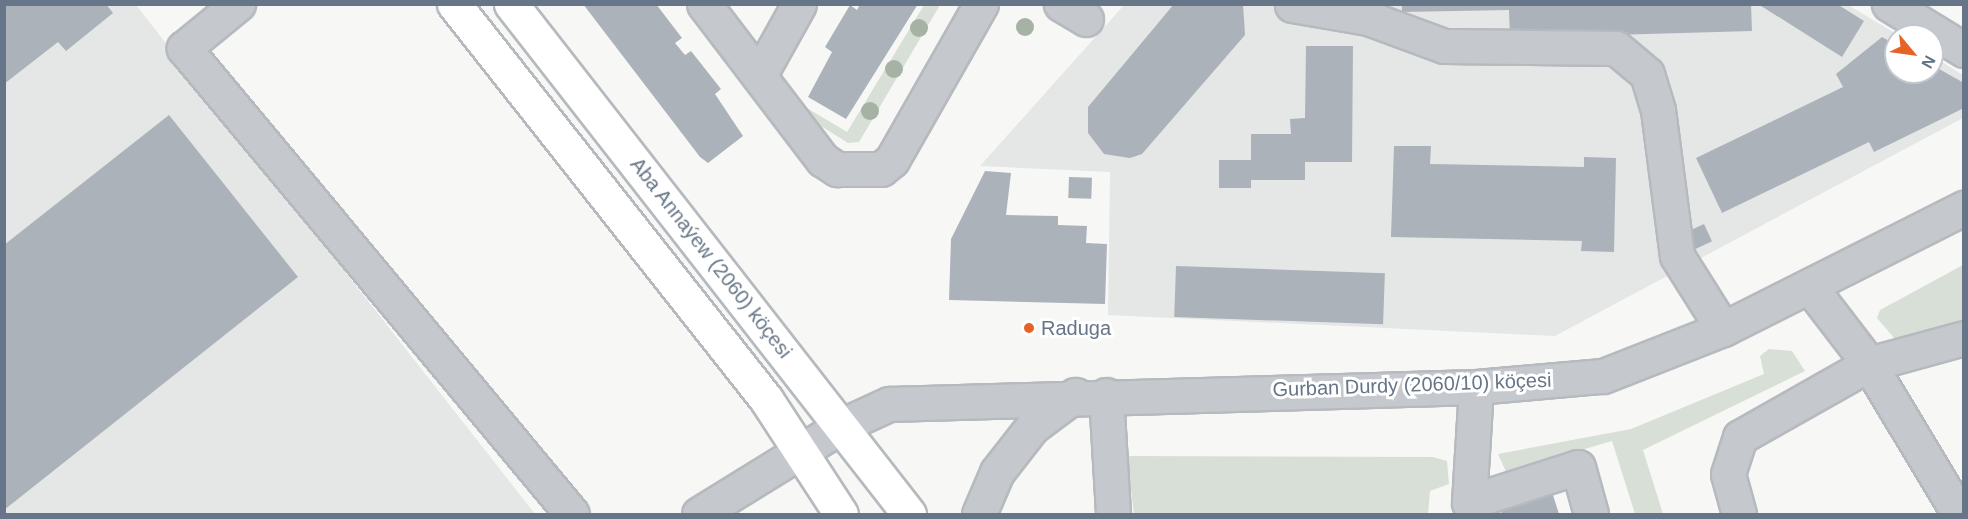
<!DOCTYPE html>
<meta charset="utf-8">
<style>
body{margin:0}
#map{position:relative;width:1968px;height:519px;overflow:hidden;background:#f7f8f5;font-family:Helvetica,sans-serif}
div>[style]{position:absolute}
[style*='--x']{left:calc(var(--x)*1px);top:calc(var(--y)*1px);width:calc(var(--w)*1px);rotate:calc(var(--a)*1deg)}
.built>*{inset:0;background:#e5e7e6}
.green>*{inset:0;background:#d8dfd6}
.building>*{inset:0;background:#abb2b9;transform-origin:0 0}
.roads{filter:drop-shadow(2px 0 #b6babe) drop-shadow(-2px 0 #b6babe) drop-shadow(0 2px #b6babe) drop-shadow(0 -2px #b6babe)}
.minor>*{height:33px;margin:-16.5px;padding:0 16.5px;transform-origin:16.5px;border-radius:16.5px;background:#c5c8cc}
.major>*{height:33px;margin:-16.5px;padding:0 16.5px;transform-origin:16.5px;border-radius:16.5px;background:#fff}
.trees>*{width:18px;height:18px;margin:-9px;border-radius:50%;background:#a6b2a4}
.dots>*{width:16px;height:16px;translate:-50% -50%;box-sizing:border-box;border:3px solid #fff;border-radius:50%}
span{translate:-50% -50%;white-space:nowrap;text-align:center;line-height:1.15;-webkit-text-stroke:6px #fff;paint-order:stroke}
.street-label{font-size:20px;color:#667587}
.poi-label{font-size:20px;color:#667587}
.left{translate:0 -50%;text-align:left}
.frame{position:absolute;inset:0;border:6px solid #667587;pointer-events:none}
.north{position:absolute;left:1884px;top:24px;width:60px;height:60px;box-sizing:border-box;background:#fff;border:2px solid #c2c8cf;border-radius:50%;rotate:119deg;font-size:16px;font-weight:700;line-height:24px;text-align:center;color:#667587}
.north::after{content:'';display:block;margin:auto;width:21px;height:27px;background:#e76225;clip-path:polygon(50% 0,100% 100%,50% 72%,0 100%)}
</style>
<div id="map">
<div class="built">
<div style="clip-path:polygon(4px 5px,136px 5px,535px 514px,5px 514px)"></div>
<div style="clip-path:polygon(1124px 5px,1848px 5px,1900px 36px,1896px 72px,1932px 72px,1932px 56px,1963px 75px,1963px 118px,1555px 336px,1108px 315px,1110px 172px,980px 166px)"></div>
</div>
<div class="green">
<div style="clip-path:polygon(924px 5px,940px 5px,859px 142px,848px 143px,797px 111px,782px 82px,802px 105px,847px 132px)"></div>
<div style="clip-path:polygon(1963px 265px,1963px 329px,1901px 346px,1877px 318px,1880px 310px)"></div>
<div style="clip-path:polygon(1769px 349px,1792px 351px,1805px 371px,1643px 450px,1663px 514px,1635px 514px,1612px 441px,1506px 472px,1498px 454px,1631px 429px,1764px 374px,1760px 356px)"></div>
<div style="clip-path:polygon(1127px 456px,1433px 457px,1447px 461px,1449px 484px,1430px 491px,1428px 514px,1134px 514px)"></div>
</div>
<div class="building">
<div style="clip-path:polygon(4px 4px,106px 4px,113px 13px,66px 51px,58px 42px,4px 84px)"></div>
<div style="clip-path:polygon(583px 4px,656px 4px,682px 38px,675px 43px,685px 55px,691px 51px,721px 89px,715px 94px,743px 136px,708px 163px,700px 157px)"></div>
<div style="clip-path:polygon(860px 4px,918px 4px,846px 119px,808px 97px,832px 52px,825px 47px,850px 5px,857px 10px)"></div>
<div style="clip-path:polygon(1174px 4px,1243px 4px,1245px 35px,1142px 154px,1130px 158px,1104px 154px,1088px 133px,1088px 107px)"></div>
<div style="clip-path:polygon(1402px 4px,1751px 4px,1752px 31px,1510px 38px,1509px 10px,1402px 12px)"></div>
<div style="clip-path:polygon(1758px 4px,1837px 4px,1864px 21px,1842px 57px)"></div>
<div style="clip-path:polygon(1882px 37px,1896px 45px,1896px 72px,1932px 72px,1932px 65px,1964px 83px,1964px 108px,1874px 152px,1869px 142px,1722px 213px,1696px 158px,1843px 87px,1836px 74px)"></div>
<div style="clip-path:polygon(1306px 46px,1353px 46px,1352px 162px,1305px 162px,1305px 180px,1251px 180px,1251px 188px,1219px 188px,1219px 160px,1251px 160px,1251px 134px,1291px 134px,1290px 119px,1305px 118px)"></div>
<div style="clip-path:polygon(169px 115px,298px 277px,4px 510px,4px 245px)"></div>
<div style="clip-path:polygon(1394px 146px,1431px 146px,1430px 164px,1584px 167px,1584px 157px,1616px 158px,1614px 252px,1581px 251px,1582px 241px,1391px 237px)"></div>
<div style="clip-path:polygon(985px 171px,1011px 173px,1006px 215px,1058px 216px,1058px 225px,1087px 226px,1086px 243px,1107px 244px,1105px 304px,949px 300px,951px 239px)"></div>
<div style="left:1069px;top:177px;width:23px;height:21px;rotate:2deg"></div>
<div style="left:1704px;top:224px;width:19px;height:23px;rotate:65deg"></div>
<div style="left:1176px;top:266px;width:209px;height:51px;rotate:2deg"></div>
<div style="clip-path:polygon(1552px 492px,1559px 514px,1502px 514px,1500px 509px)"></div>
</div>
<div class="roads">
<div class="minor">
<div style="--x:238;--y:4;--w:70;--a:140.8"></div>
<div style="--x:184;--y:48;--w:606;--a:50.22"></div>
<div style="--x:704;--y:4;--w:196;--a:52.7"></div>
<div style="--x:823;--y:160;--w:17;--a:33"></div>
<div style="--x:837;--y:169;--w:44;--a:0"></div>
<div style="--x:881;--y:169;--w:14;--a:-39"></div>
<div style="--x:892;--y:160;--w:180;--a:-60.3"></div>
<div style="--x:1061;--y:4;--w:29;--a:31"></div>
<div style="--x:1889;--y:4;--w:88;--a:31.5"></div>
<div style="--x:1292;--y:5;--w:77;--a:9.7"></div>
<div style="--x:1368;--y:18;--w:81;--a:20.2"></div>
<div style="--x:1444;--y:46;--w:172;--a:0.7"></div>
<div style="--x:1616;--y:48;--w:40;--a:40"></div>
<div style="--x:1647;--y:74;--w:38;--a:73"></div>
<div style="--x:1658;--y:110;--w:147;--a:82.6"></div>
<div style="--x:1677;--y:256;--w:86;--a:57.8"></div>
<div style="--x:759;--y:76;--w:82;--a:-60.9"></div>
<div style="--x:1810;--y:287;--w:97;--a:52.5"></div>
<div style="--x:1869;--y:364;--w:175;--a:59"></div>
<div style="--x:1106;--y:395;--w:119;--a:86.6"></div>
<div style="--x:1469;--y:502;--w:114;--a:-17.8"></div>
<div style="--x:1578;--y:467;--w:49;--a:74.5"></div>
<div style="--x:699;--y:514;--w:169;--a:-31.7"></div>
<div style="--x:843;--y:425;--w:51;--a:-24.5"></div>
<div style="--x:889;--y:404;--w:587;--a:-1.66"></div>
<div style="--x:1476;--y:387;--w:127;--a:-5"></div>
<div style="--x:1603;--y:376;--w:129;--a:-21.4"></div>
<div style="--x:1723;--y:329;--w:270;--a:-26.7"></div>
<div style="--x:979;--y:514;--w:46;--a:-66.8"></div>
<div style="--x:997;--y:472;--w:57;--a:-52.1"></div>
<div style="--x:1032;--y:427;--w:54;--a:-36.7"></div>
<div style="--x:1474;--y:514;--w:13;--a:-113"></div>
<div style="--x:1469;--y:502;--w:115;--a:-86.5"></div>
<div style="--x:1739;--y:514;--w:41;--a:-105.4"></div>
<div style="--x:1728;--y:474;--w:39;--a:-72"></div>
<div style="--x:1740;--y:437;--w:148;--a:-29.5"></div>
<div style="--x:1869;--y:364;--w:98;--a:-15.3"></div>
</div>
<div class="major">
<div style="--x:454;--y:4;--w:503;--a:51.7"></div>
<div style="--x:766;--y:399;--w:137;--a:56.9"></div>
<div style="--x:511;--y:4;--w:647;--a:52.03"></div>
</div>
</div>
<div class="trees">
<div style="left:1025px;top:27px"></div>
<div style="left:919px;top:28px"></div>
<div style="left:894px;top:69px"></div>
<div style="left:870px;top:111px"></div>
</div>
<div class="dots">
<div style="left:1029px;top:328px;background:#e76225"></div>
</div>
<div class="street-label">
<span style="left:711px;top:258px;rotate:52deg">Aba Annaýew (2060) köçesi</span>
<span style="left:1412px;top:385px;rotate:-2deg">Gurban Durdy (2060/10) köçesi</span>
</div>
<div class="poi-label">
<span class="left" style="left:1041px;top:328px">Raduga</span>
</div>
<div class="frame"></div>
<div class="north">N</div>
</div>
